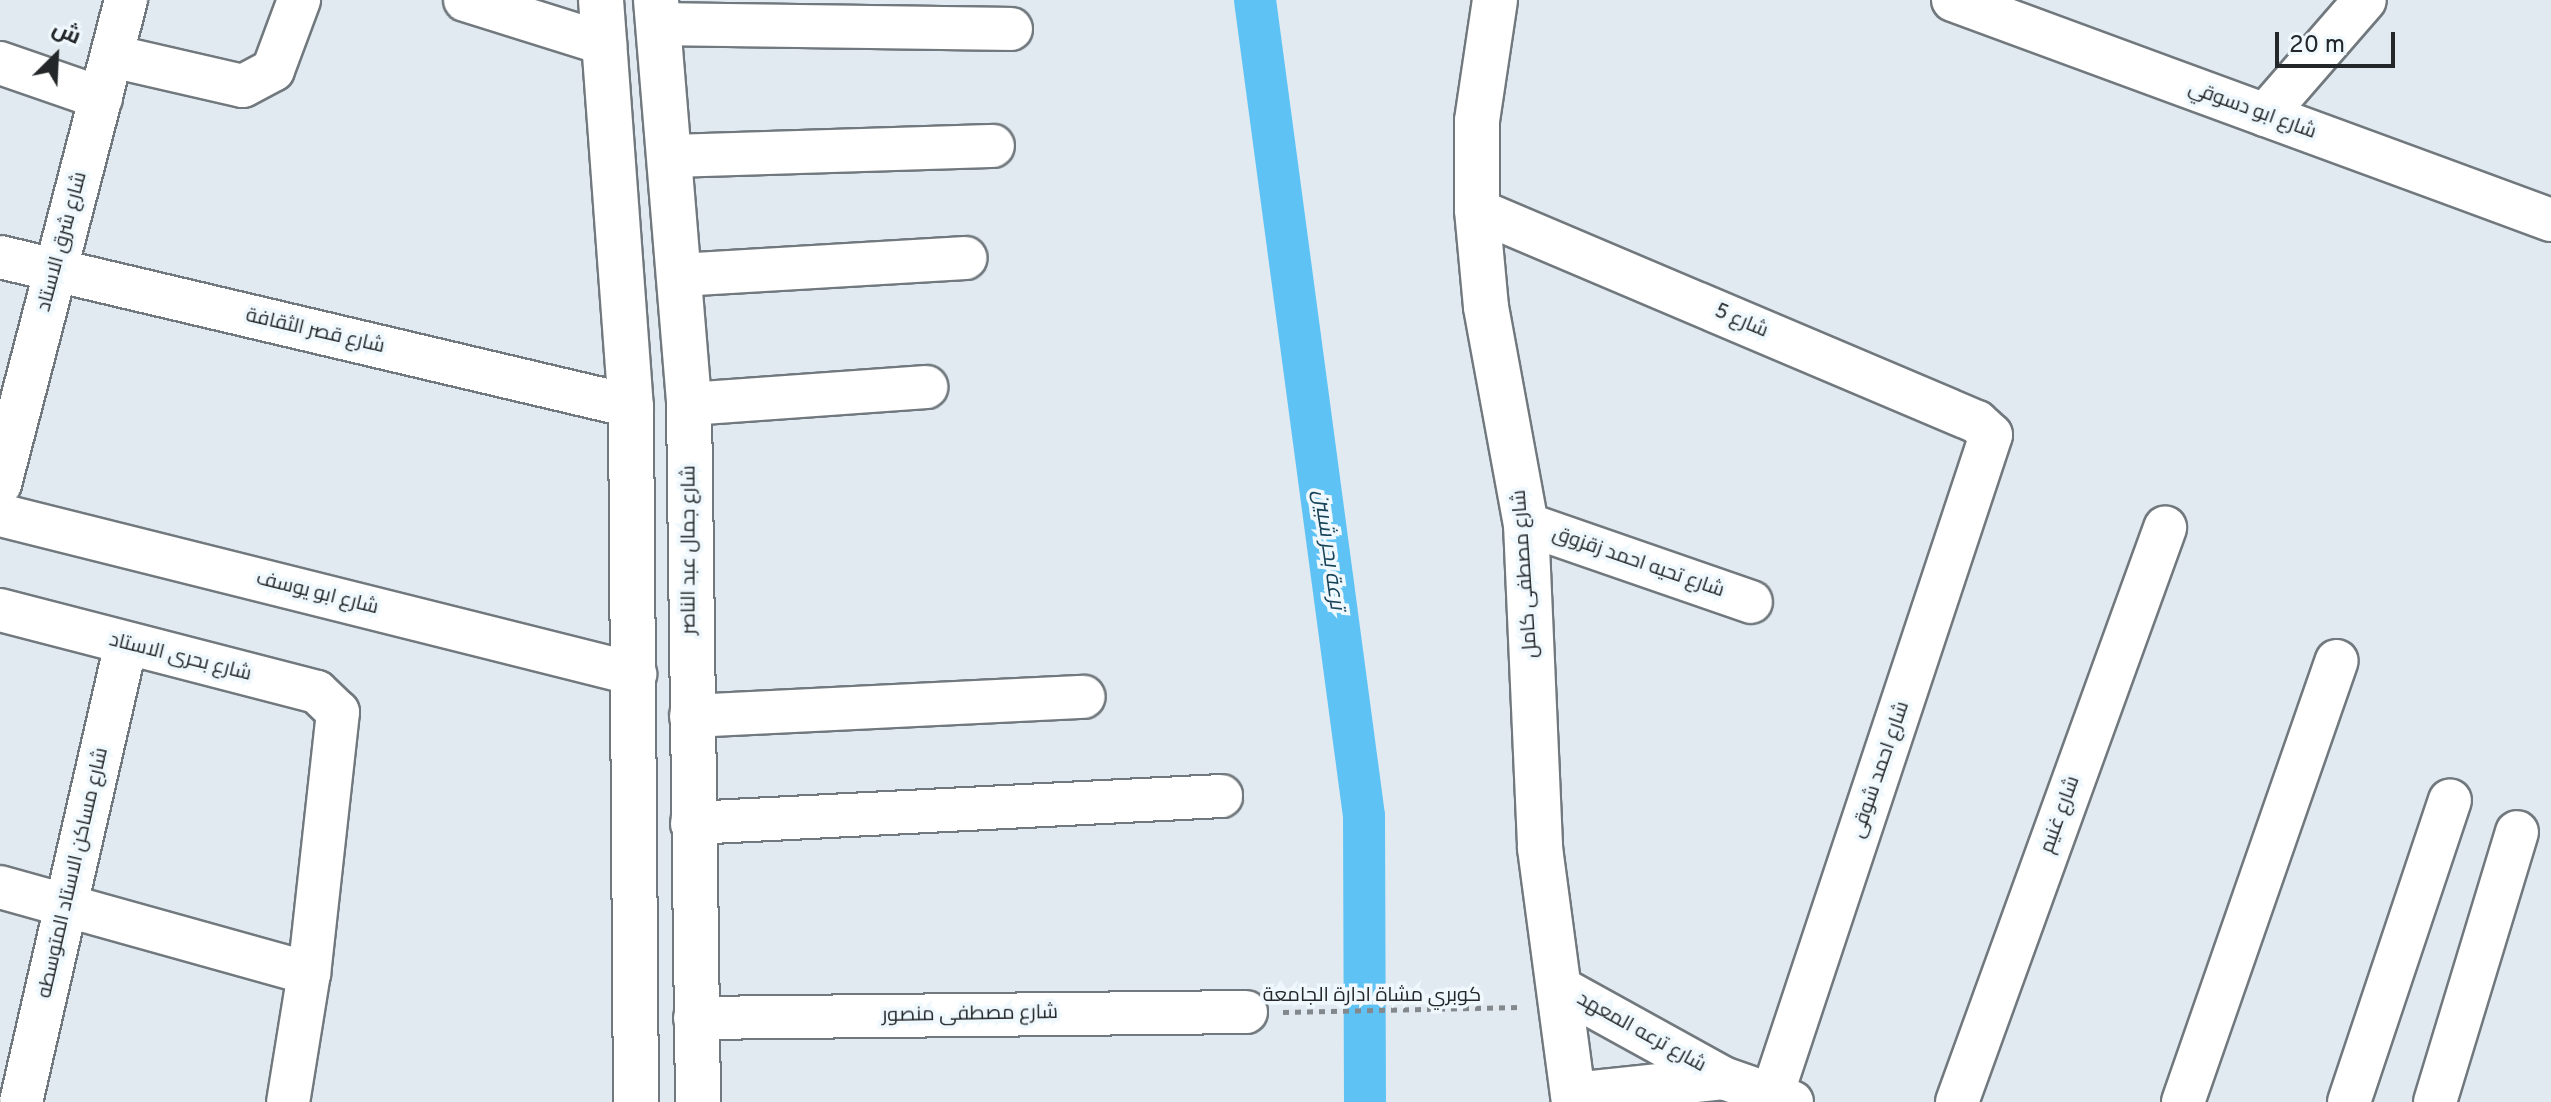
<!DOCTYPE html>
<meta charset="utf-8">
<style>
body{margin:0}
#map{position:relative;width:2551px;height:1102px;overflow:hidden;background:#e1eaf0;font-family:Overpass,Cairo,sans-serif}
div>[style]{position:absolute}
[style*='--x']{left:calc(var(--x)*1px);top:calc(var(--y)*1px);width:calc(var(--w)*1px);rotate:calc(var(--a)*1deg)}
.canal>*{height:42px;margin:-21px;padding:0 21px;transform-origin:21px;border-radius:21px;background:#5ec3f4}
.path>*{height:5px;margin-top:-2.5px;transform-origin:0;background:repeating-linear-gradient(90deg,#82888c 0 6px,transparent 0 12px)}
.roads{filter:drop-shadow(2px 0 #71797e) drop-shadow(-2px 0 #71797e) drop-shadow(0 2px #71797e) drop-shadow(0 -2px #71797e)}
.street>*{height:42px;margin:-21px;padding:0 21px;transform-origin:21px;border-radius:21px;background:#fff}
.secondary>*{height:44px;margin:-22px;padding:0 22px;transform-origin:22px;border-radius:22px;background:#fff}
.primary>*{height:44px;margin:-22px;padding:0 22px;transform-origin:22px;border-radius:22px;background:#fff}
span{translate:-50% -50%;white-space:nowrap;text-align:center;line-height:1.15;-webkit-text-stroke:7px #eef8fd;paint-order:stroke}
.street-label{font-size:20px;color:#242729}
.water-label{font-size:22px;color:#174257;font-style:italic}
.north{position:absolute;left:16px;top:16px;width:80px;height:80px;-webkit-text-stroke:6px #eef8fd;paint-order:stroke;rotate:24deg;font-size:22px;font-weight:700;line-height:32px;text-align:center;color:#242729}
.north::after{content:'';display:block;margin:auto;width:28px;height:36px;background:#242729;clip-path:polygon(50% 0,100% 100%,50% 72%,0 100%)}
.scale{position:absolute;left:2275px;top:32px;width:120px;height:36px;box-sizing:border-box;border:4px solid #242729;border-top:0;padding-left:10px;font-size:24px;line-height:28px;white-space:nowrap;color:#242729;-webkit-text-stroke:6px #eef8fd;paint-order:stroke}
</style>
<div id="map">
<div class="canal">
<div style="--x:1255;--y:0;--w:823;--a:82.39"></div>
<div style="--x:1364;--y:816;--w:286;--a:89.8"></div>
</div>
<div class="path">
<div style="--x:1283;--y:1012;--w:238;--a:-1.2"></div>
</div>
<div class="roads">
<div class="street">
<div style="--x:465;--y:0;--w:147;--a:17.4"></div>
<div style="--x:1953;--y:0;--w:637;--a:20.2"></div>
<div style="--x:658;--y:24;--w:353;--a:0.8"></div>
<div style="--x:112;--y:56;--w:134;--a:12.9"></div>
<div style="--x:243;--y:86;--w:34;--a:-28"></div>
<div style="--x:273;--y:70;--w:75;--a:-69.6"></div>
<div style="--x:0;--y:63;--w:107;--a:19.1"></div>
<div style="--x:2265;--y:115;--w:152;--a:-49"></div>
<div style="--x:669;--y:156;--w:324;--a:-1.8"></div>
<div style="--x:1477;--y:210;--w:543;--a:22.98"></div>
<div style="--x:1977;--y:422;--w:19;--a:43"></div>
<div style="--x:1991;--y:435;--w:695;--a:108.36"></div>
<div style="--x:0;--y:257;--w:648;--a:13.29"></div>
<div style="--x:679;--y:275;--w:287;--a:-3.4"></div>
<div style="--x:689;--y:404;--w:238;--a:-4.1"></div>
<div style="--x:0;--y:484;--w:500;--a:-75.41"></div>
<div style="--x:0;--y:515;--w:655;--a:14.06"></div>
<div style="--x:1526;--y:524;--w:238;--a:19.1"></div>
<div style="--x:0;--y:610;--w:327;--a:14.5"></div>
<div style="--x:317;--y:692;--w:29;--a:44"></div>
<div style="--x:338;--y:712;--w:263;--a:96.3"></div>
<div style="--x:309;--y:973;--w:131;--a:99.2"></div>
<div style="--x:691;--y:716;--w:393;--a:-2.8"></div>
<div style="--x:692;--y:823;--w:530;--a:-2.92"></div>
<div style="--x:0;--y:887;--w:321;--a:15.6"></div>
<div style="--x:1560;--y:988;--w:186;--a:28.9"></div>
<div style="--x:1723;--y:1078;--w:73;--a:19.2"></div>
<div style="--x:695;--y:1018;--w:551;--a:-0.62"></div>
<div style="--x:1574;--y:1094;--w:150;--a:-6.1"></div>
<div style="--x:21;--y:1102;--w:469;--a:-77.1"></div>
<div style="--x:1957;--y:1102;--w:611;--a:-70.08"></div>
<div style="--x:2183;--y:1102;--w:467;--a:-70.8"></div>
<div style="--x:2349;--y:1102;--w:318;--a:-71.5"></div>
<div style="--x:2435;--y:1102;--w:282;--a:-73.1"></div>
</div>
<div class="secondary">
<div style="--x:1495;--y:0;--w:122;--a:98.5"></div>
<div style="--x:1477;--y:121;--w:89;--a:90"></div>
<div style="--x:1477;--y:210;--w:97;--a:84.7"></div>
<div style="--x:1486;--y:307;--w:221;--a:79.6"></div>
<div style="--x:1526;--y:524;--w:324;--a:87.5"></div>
<div style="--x:1540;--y:848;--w:256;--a:82.4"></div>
</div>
<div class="primary">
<div style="--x:601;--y:0;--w:407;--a:85.8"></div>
<div style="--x:631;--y:406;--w:696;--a:89.59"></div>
<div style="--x:656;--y:0;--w:405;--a:85.3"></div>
<div style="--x:689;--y:404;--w:698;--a:89.26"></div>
</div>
</div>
<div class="street-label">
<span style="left:2252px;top:111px;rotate:20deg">شارع ابو دسوقي</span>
<span style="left:63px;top:242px;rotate:-75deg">شارع شرق الاستاد</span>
<span style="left:1741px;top:322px;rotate:23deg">شارع 5</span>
<span style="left:315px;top:332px;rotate:13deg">شارع قصر الثقافة</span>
<span style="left:690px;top:550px;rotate:-90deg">شارع جمال عبد الناصر</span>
<span style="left:1638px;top:563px;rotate:19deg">شارع تحيه احمد زقزوق</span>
<span style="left:1526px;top:574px;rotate:-94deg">شارع مصطفى كامل</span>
<span style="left:317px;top:594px;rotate:14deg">شارع ابو يوسف</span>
<span style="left:180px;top:658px;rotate:14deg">شارع بحرى الاستاد</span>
<span style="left:1881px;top:770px;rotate:-71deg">شارع احمد شوقى</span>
<span style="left:2061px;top:815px;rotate:-70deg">شارع غنيم</span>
<span style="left:74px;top:873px;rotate:-77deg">شارع مساكن الاستاد المتوسطه</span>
<span style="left:1372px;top:996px">كوبري مشاة ادارة الجامعة</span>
<span style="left:970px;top:1015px;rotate:-1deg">شارع مصطفى منصور</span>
<span style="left:1641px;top:1033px;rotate:29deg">شارع ترعه المعهد</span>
</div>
<div class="water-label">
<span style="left:1328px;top:550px;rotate:82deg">ترعة بحر شبين</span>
</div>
<div class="north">ش</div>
<div class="scale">20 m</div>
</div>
